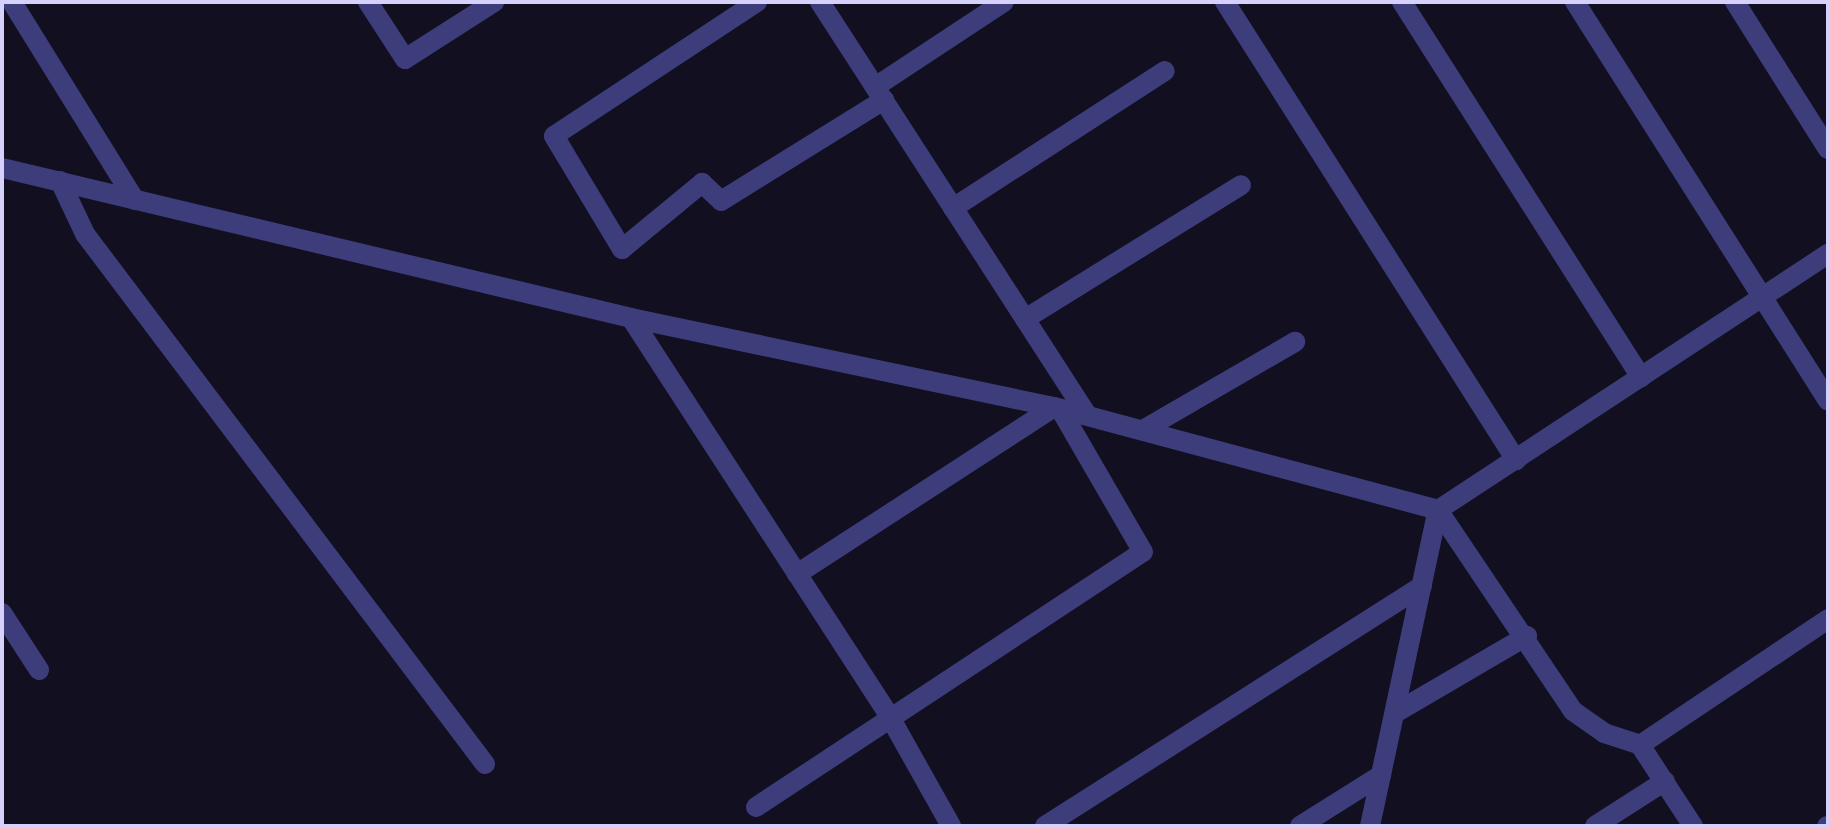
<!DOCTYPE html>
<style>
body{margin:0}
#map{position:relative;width:1830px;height:828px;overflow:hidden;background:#110f20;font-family:Figtree,sans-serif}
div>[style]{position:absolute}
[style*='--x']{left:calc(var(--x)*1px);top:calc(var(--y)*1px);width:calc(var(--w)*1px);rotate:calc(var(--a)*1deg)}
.minor>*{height:20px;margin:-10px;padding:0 10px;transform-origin:10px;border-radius:10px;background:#3e3d7b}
span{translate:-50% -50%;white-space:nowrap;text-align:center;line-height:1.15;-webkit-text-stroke:7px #110f20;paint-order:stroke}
.frame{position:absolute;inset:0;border:4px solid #d5d1fb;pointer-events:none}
</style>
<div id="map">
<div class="minor">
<div style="--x:12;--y:2;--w:233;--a:58.2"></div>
<div style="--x:368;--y:2;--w:68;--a:57"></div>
<div style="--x:405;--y:59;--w:106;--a:-32.6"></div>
<div style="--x:757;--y:2;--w:243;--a:146.6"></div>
<div style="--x:554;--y:136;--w:132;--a:59"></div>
<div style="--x:622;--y:249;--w:104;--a:-39.5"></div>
<div style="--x:702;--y:183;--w:26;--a:43"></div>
<div style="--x:721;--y:201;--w:192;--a:-31.8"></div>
<div style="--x:820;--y:2;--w:492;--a:57.1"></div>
<div style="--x:1225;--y:2;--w:543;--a:57.57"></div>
<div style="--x:1402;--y:2;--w:445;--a:57.5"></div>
<div style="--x:1575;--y:2;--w:472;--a:57.6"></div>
<div style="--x:1735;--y:2;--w:174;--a:57.7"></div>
<div style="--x:875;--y:87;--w:154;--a:-33.4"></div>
<div style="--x:2;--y:168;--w:647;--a:13.41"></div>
<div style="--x:631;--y:318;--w:432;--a:11.9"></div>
<div style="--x:1054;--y:407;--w:398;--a:15"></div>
<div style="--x:1438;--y:510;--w:242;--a:56.1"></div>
<div style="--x:1573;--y:711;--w:38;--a:35"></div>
<div style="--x:1604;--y:733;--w:38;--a:18"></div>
<div style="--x:60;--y:181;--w:59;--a:64.7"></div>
<div style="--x:85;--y:234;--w:664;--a:52.96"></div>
<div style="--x:953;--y:208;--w:252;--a:-32.9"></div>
<div style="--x:631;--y:318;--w:478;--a:57"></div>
<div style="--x:891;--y:719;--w:123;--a:60.7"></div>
<div style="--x:1025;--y:319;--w:254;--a:-31.8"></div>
<div style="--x:1143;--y:430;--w:176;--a:-30.1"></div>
<div style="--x:797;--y:574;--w:306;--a:-33"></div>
<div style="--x:2;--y:613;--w:68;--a:57"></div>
<div style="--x:1395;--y:713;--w:153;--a:-30.3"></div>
<div style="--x:756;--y:807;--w:463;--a:-33.4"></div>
<div style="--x:1143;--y:552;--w:165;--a:-120.1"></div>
<div style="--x:1045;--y:826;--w:447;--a:-32.5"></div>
<div style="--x:1300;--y:826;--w:96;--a:-32.2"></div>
<div style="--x:1370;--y:826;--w:323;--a:-77.9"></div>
<div style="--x:1438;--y:510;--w:467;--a:-33.3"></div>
<div style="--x:1595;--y:826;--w:83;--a:-32.7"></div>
<div style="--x:1693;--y:826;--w:97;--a:-123.2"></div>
<div style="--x:1640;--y:745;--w:226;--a:-33.8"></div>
<div style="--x:1827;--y:826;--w:1;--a:0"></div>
</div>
<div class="frame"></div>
</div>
